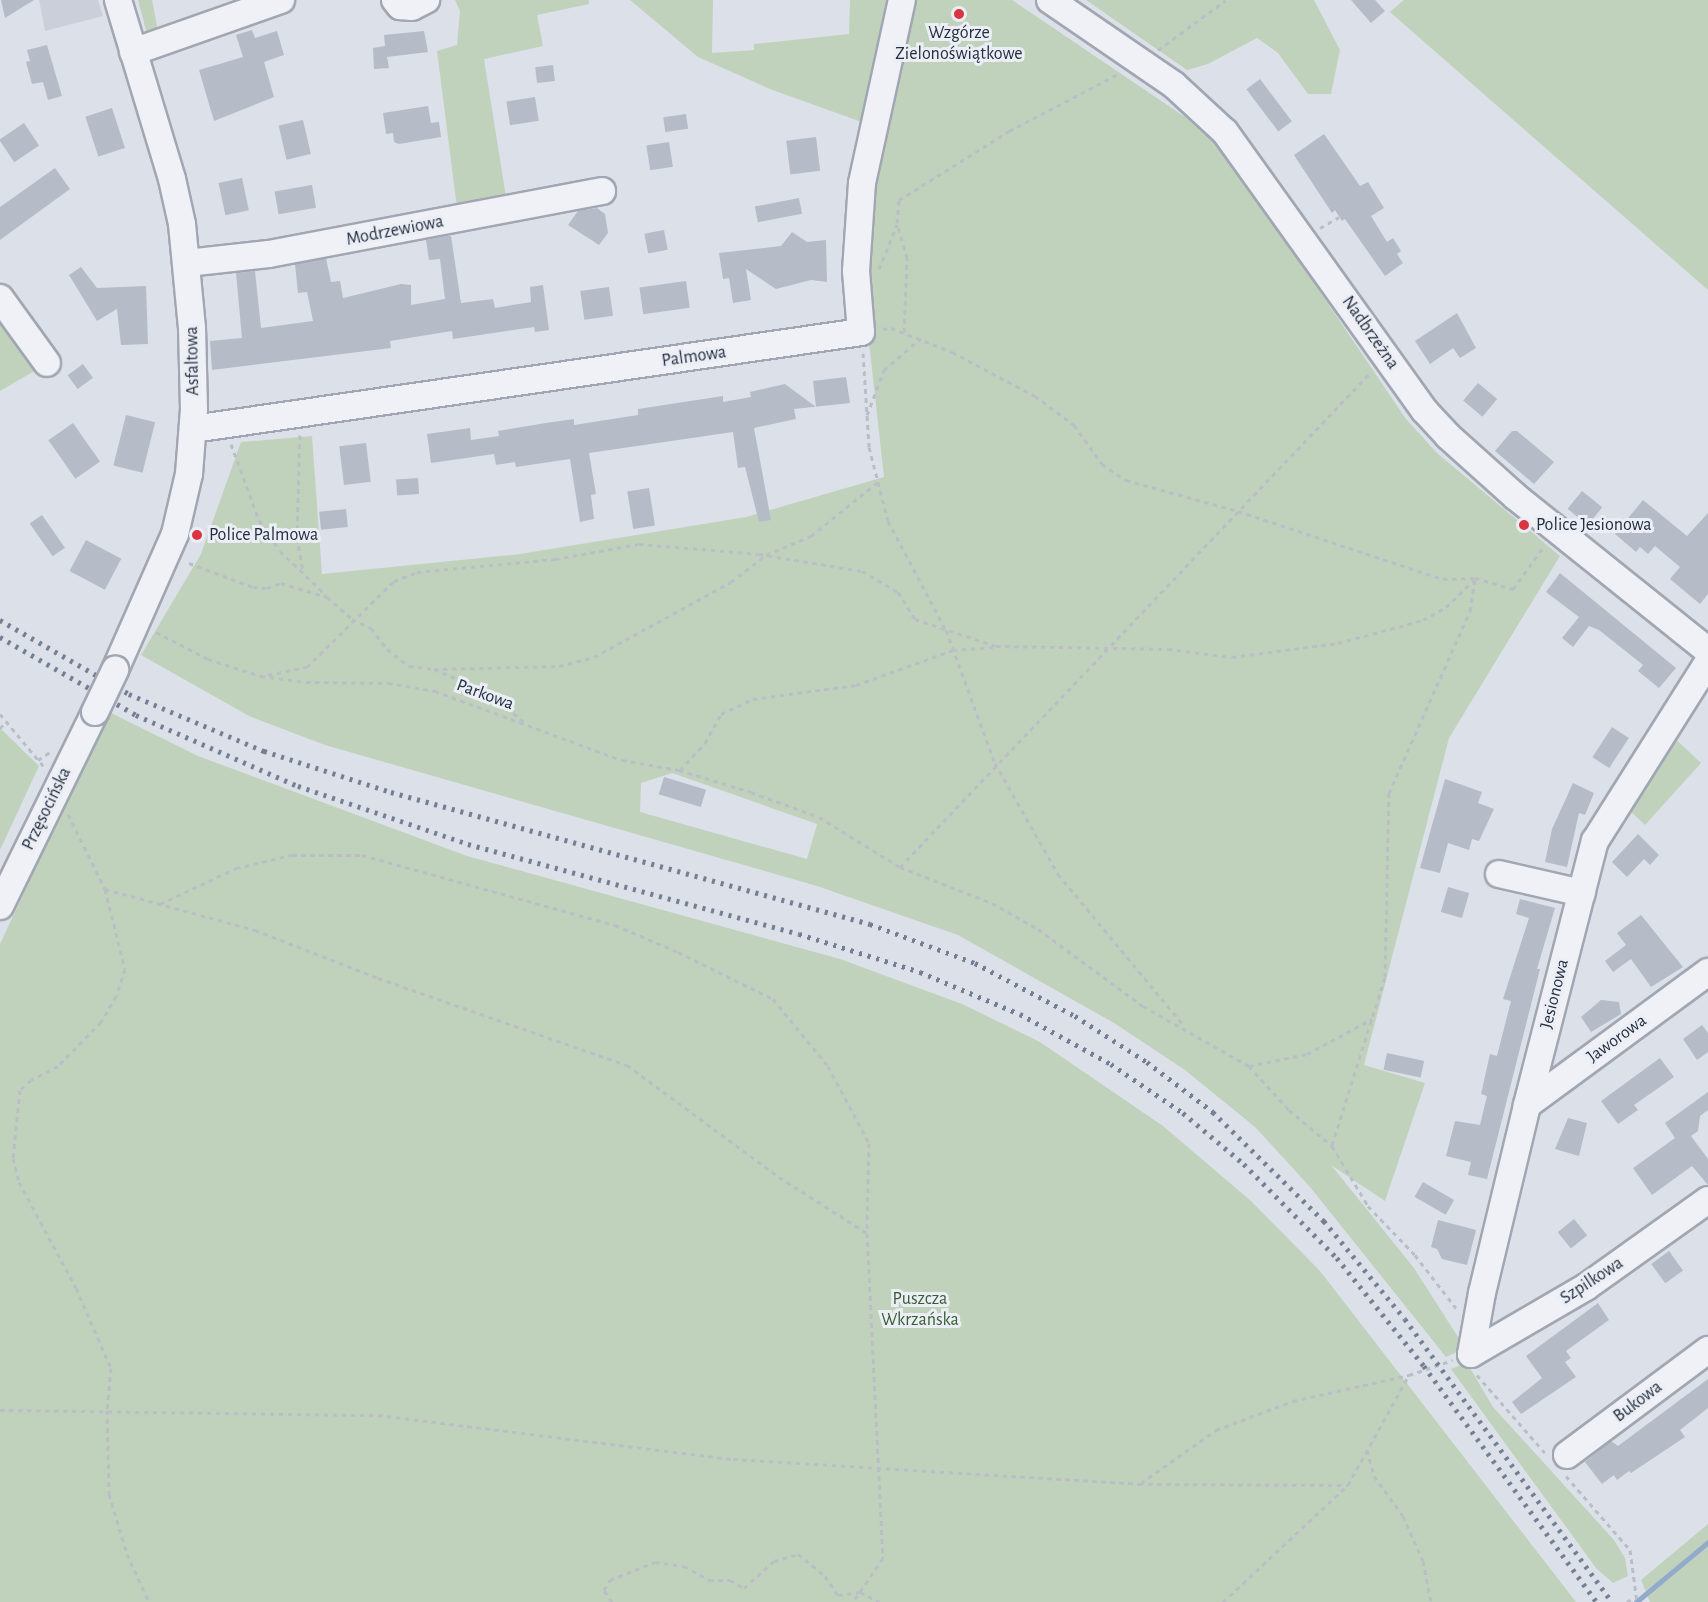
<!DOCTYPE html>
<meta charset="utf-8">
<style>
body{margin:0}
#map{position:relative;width:1708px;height:1602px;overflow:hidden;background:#dce0e8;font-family:"Alegreya Sans",sans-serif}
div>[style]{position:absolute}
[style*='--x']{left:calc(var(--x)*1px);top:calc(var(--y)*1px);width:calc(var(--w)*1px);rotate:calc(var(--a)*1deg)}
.built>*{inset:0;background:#cacfda}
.green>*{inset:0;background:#c1d2bc}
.stream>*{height:5px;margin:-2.5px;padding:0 2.5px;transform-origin:2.5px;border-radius:2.5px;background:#93abcb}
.building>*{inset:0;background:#b6bbc8;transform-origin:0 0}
.path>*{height:3px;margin-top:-1.5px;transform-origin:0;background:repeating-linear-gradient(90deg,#babec6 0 4.5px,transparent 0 9px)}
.roads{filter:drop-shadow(2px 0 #a1a7b2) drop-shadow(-2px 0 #a1a7b2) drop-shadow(0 2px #a1a7b2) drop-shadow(0 -2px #a1a7b2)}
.minor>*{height:26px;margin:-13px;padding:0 13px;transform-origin:13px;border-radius:13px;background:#eff1f6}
.rail>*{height:4.5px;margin-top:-2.25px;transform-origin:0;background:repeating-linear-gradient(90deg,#747e92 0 3px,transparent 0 9px)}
.bridges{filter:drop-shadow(2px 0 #a1a7b2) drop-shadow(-2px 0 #a1a7b2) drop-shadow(0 2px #a1a7b2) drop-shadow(0 -2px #a1a7b2)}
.minor-bridge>*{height:26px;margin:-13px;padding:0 13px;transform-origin:13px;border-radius:13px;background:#eff1f6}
.dots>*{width:16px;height:16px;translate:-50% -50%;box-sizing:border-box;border:3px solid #ebeff5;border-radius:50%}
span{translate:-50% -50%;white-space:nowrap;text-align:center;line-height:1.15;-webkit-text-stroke:6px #ebeff5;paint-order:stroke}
.poi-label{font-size:18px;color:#242d3f}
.left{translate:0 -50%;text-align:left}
.street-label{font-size:18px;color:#242d3f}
.park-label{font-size:18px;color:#365c31}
</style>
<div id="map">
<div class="built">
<div style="clip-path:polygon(39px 0,98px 0,103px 16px,45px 31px)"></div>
</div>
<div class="green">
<div style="clip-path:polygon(138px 0,152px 0,158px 31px,147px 34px)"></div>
<div style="clip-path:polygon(455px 0,589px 0,589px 4px,537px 15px,543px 46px,484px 59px,506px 197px,457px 208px,437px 51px,457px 45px,460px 11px)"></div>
<div style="clip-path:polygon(evenodd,630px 0,713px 0,712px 53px,754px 50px,754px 44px,849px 34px,850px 0,1012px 0,1185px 117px,1215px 143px,1231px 160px,1406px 419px,1437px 453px,1560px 556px,1449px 738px,1364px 1065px,1425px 1083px,1385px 1201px,1331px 1165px,1414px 1268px,1465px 1348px,1446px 1357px,1310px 1187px,1255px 1127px,1185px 1070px,1114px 1023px,958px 935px,817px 886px,325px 745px,249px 716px,141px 655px,201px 554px,241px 442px,312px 436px,322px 574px,520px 554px,746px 517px,884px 477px,869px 342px,865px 198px,881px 129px,770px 89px,698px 57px,630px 0,672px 773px,817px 824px,807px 859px,640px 812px,641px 783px,672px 773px)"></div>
<div style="clip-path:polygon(1086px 0,1314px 0,1340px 50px,1331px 94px,1308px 94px,1278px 53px,1257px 38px,1208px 64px,1187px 70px)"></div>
<div style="clip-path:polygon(1404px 0,1708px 0,1708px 290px,1390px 12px)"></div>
<div style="clip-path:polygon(0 322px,36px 370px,0 391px)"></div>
<div style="clip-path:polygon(109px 712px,198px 756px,467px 856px,840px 959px,962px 1004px,1040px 1042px,1163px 1126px,1251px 1201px,1320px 1271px,1576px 1602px,0 1602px,0 944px)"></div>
<div style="clip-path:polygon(0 728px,39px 766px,0 850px)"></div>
<div style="clip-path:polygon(1670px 734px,1701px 763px,1645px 825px,1625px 806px)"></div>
<div style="clip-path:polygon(1467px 1363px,1493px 1407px,1614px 1540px,1625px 1558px,1628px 1576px,1613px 1583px,1596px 1568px,1451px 1369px)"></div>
<div style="clip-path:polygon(1708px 1524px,1708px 1602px,1650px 1602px,1641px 1580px)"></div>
</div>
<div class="stream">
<div style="--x:1636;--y:1602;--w:94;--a:-39.8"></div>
</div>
<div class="building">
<div style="clip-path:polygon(1px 0,34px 0,5px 18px)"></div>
<div style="clip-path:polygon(1351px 0,1375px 0,1385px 11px,1371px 23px)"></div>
<div style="clip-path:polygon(252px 30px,255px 38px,277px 31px,284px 55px,264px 62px,274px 97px,214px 121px,199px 70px,243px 57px,236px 35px)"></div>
<div style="clip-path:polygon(424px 31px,428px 52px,387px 57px,389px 68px,374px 69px,373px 48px,385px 46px,384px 35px)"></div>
<div style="clip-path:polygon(47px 45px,62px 96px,48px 100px,43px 82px,32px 84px,26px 62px,30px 61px,27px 50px)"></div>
<div style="left:553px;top:65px;width:16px;height:18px;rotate:83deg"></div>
<div style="left:1260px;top:79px;width:53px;height:17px;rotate:53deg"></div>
<div style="left:535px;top:97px;width:24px;height:29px;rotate:81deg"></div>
<div style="clip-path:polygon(428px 106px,431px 123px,439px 122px,441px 137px,399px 144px,394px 142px,393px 133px,386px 134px,383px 113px)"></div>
<div style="left:112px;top:108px;width:42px;height:28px;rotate:72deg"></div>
<div style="left:686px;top:114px;width:15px;height:23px;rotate:82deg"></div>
<div style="left:303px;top:120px;width:35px;height:25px;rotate:77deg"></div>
<div style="left:24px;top:123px;width:27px;height:30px;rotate:56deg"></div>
<div style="clip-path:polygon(1324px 134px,1360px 186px,1368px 182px,1384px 208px,1371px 216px,1387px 242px,1393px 238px,1401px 251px,1397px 254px,1403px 263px,1385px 276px,1345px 219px,1342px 221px,1335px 210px,1332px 213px,1294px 155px)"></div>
<div style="left:816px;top:137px;width:34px;height:30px;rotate:83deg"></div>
<div style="left:669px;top:142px;width:25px;height:23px;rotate:81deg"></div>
<div style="clip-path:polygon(55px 168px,70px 189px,0 240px,0 207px)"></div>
<div style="left:242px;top:178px;width:33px;height:24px;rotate:78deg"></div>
<div style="left:312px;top:185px;width:23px;height:38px;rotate:80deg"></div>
<div style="left:799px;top:198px;width:16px;height:45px;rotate:79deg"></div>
<div style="clip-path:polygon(597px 208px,605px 214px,608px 233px,599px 245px,568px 225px,578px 211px)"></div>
<div style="left:664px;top:230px;width:20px;height:20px;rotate:79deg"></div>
<div style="clip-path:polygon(792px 232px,807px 242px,826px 240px,827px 282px,811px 280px,776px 289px,746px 269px,751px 300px,733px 303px,729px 278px,723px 279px,719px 253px,781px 246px)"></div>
<div style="clip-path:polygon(446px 236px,451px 236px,461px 303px,493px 299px,495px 308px,531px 302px,530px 287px,543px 285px,549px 330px,535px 332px,534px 327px,453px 339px,452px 331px,390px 341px,391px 348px,212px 370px,210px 341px,242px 338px,236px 273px,255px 271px,261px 328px,313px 321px,307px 292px,298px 293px,295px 264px,326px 258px,331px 282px,340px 281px,343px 298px,401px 284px,411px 285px,411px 305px,445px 299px,440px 259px,429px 260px,426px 240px)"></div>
<div style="clip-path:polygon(81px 267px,97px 288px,146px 286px,148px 344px,121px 345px,117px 309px,97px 321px,69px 275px)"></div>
<div style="left:686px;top:281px;width:27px;height:47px;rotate:82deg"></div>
<div style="left:609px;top:287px;width:29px;height:29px;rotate:82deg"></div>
<div style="clip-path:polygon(1457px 313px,1476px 348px,1460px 358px,1453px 348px,1430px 364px,1415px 341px)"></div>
<div style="left:83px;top:364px;width:17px;height:19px;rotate:54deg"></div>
<div style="clip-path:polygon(846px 377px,850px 403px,794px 409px,796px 419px,754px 428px,771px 520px,759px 522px,745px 467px,738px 468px,733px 432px,589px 453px,596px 494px,591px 495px,594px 519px,580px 522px,570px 459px,516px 467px,515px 462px,496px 465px,494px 454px,431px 463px,427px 434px,470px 428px,471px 440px,499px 436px,498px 431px,546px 423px,574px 419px,574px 425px,638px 415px,638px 409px,723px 396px,723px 402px,751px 397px,750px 392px,785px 384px,816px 407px,813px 381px)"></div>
<div style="left:1478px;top:383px;width:25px;height:23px;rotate:40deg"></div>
<div style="left:126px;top:415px;width:30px;height:52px;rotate:14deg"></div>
<div style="left:73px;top:423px;width:47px;height:30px;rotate:55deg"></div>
<div style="clip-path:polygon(1512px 431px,1517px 431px,1554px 462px,1534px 484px,1495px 451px)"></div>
<div style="left:366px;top:443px;width:39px;height:27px;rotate:83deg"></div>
<div style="left:418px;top:478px;width:16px;height:22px;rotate:86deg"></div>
<div style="left:649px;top:488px;width:38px;height:22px;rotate:81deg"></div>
<div style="left:1582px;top:491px;width:26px;height:23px;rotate:39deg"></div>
<div style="clip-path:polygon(1643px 500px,1687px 536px,1708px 513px,1708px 594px,1700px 604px,1670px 579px,1680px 567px,1655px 546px,1648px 554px,1640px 547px,1636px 552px,1615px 534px)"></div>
<div style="left:346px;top:509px;width:18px;height:27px;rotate:84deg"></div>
<div style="left:42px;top:515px;width:40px;height:15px;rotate:55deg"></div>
<div style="left:86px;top:540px;width:40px;height:35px;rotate:28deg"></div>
<div style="clip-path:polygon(1560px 573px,1676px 668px,1659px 688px,1638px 671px,1643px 665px,1599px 630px,1589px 626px,1573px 647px,1562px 638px,1579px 617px,1546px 592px)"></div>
<div style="left:1612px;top:727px;width:20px;height:36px;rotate:33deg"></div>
<div style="left:664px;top:777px;width:44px;height:18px;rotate:17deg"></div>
<div style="clip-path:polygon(1445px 779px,1482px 792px,1478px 803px,1494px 809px,1479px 841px,1472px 839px,1469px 850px,1448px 843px,1440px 873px,1420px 868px)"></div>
<div style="clip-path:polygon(1573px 783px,1594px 793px,1585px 815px,1579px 813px,1567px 867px,1545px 862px,1552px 829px)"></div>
<div style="clip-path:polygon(1638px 834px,1659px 855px,1650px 865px,1644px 859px,1627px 877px,1612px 862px)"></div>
<div style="left:1448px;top:887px;width:22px;height:26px;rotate:16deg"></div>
<div style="clip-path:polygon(1520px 899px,1555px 908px,1537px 969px,1540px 969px,1487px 1179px,1468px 1175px,1471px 1162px,1446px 1156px,1455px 1121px,1480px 1125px,1487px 1096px,1481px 1094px,1490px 1054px,1497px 1056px,1511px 1001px,1503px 999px,1529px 918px,1516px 914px)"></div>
<div style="clip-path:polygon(1641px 915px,1683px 967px,1651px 987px,1631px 959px,1613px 972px,1605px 961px,1626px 945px,1617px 933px)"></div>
<div style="clip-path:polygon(1601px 1000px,1619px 1002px,1621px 1014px,1591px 1032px,1581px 1017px)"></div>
<div style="clip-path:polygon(1702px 1025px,1708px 1033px,1708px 1052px,1697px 1060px,1683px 1039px)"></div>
<div style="left:1387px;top:1053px;width:38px;height:17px;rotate:12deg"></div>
<div style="clip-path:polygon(1660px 1058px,1674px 1077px,1634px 1105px,1638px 1110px,1618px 1124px,1601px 1101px)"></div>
<div style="clip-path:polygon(1708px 1092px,1708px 1110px,1700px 1116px,1698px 1131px,1691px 1136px,1708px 1159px,1708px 1185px,1692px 1166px,1652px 1195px,1633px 1168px,1675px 1138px,1665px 1123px)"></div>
<div style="clip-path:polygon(1568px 1118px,1587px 1123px,1579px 1156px,1555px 1149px)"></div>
<div style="left:1423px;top:1182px;width:36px;height:17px;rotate:30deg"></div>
<div style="left:1574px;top:1219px;width:21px;height:21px;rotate:51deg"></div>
<div style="clip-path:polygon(1438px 1220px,1476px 1230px,1467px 1265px,1442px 1259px,1437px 1249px,1431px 1247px)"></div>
<div style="left:1669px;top:1251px;width:24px;height:22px;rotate:54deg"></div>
<div style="clip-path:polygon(1598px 1303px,1609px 1320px,1566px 1351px,1571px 1358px,1565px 1362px,1576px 1377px,1521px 1414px,1512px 1402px,1542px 1378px,1526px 1356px)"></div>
<div style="clip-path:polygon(1708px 1379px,1708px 1408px,1680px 1430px,1685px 1437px,1631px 1473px,1629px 1471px,1617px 1480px,1614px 1475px,1602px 1484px,1585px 1462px,1611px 1441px,1618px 1446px)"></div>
</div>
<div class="path">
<div style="--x:1158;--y:50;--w:84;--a:-36.3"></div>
<div style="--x:1320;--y:228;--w:22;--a:-30"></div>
<div style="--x:879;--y:269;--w:48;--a:-67.8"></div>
<div style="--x:883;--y:329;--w:8;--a:-7"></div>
<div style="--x:891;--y:328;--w:66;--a:21.5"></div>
<div style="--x:952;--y:352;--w:94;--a:27.9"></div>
<div style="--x:1035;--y:396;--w:49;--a:36.6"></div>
<div style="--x:1074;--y:425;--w:48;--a:54.3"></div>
<div style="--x:1102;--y:464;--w:29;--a:34"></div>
<div style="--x:1126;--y:480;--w:116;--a:15.5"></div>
<div style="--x:1238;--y:511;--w:216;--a:18.4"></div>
<div style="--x:1443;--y:579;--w:32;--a:-2"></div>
<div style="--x:1475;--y:578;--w:40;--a:16"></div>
<div style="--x:1513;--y:589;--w:53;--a:-54.2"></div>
<div style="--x:904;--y:332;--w:74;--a:-87.7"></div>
<div style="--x:907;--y:258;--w:36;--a:-106"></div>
<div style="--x:897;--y:223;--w:23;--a:-85"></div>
<div style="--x:899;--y:200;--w:130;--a:-32.1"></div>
<div style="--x:1009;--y:131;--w:123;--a:-27.6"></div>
<div style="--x:863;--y:353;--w:94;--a:86.3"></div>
<div style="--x:869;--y:447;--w:76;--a:75.6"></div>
<div style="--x:888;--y:521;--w:123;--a:62"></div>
<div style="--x:946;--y:630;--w:142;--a:69.8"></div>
<div style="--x:995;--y:763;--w:128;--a:60.4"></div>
<div style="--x:1058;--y:874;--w:197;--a:50.3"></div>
<div style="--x:867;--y:415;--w:48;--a:-69.3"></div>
<div style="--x:884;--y:370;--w:48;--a:-40.7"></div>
<div style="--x:300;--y:435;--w:102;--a:91.7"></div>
<div style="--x:297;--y:537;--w:36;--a:80"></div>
<div style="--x:231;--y:444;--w:81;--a:69.8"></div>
<div style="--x:259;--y:520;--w:37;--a:56"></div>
<div style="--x:280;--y:551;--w:64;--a:43.7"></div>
<div style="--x:189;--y:563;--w:68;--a:20.6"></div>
<div style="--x:253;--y:587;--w:14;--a:4"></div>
<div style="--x:267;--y:588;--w:15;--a:-20"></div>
<div style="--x:281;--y:583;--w:48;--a:16.9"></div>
<div style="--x:327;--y:597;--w:33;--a:41"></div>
<div style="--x:352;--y:619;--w:21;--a:25"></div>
<div style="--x:371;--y:628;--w:26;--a:53"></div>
<div style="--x:387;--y:649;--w:28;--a:38"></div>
<div style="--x:409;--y:666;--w:25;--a:7"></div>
<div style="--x:434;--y:669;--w:56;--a:23.3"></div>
<div style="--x:485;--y:691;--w:53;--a:38.2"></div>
<div style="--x:156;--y:632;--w:59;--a:27.4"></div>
<div style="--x:208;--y:659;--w:56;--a:17.8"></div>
<div style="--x:261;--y:676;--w:45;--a:7.6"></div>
<div style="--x:306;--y:682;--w:82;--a:0.7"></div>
<div style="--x:388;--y:683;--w:48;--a:9.7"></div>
<div style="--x:435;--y:691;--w:199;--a:20.3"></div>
<div style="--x:622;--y:760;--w:58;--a:10"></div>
<div style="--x:679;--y:770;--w:75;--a:17"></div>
<div style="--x:751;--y:792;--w:72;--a:20.2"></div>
<div style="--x:819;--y:817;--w:95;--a:31.7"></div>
<div style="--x:900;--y:867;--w:99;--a:21.4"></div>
<div style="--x:992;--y:903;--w:53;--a:29.5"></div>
<div style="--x:1038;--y:929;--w:130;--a:36.3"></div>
<div style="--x:1143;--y:1006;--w:122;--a:29.5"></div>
<div style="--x:1249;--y:1066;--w:59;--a:47.7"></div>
<div style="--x:1289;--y:1110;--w:56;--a:39.9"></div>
<div style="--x:1332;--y:1146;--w:70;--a:59"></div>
<div style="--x:1368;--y:1206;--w:68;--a:46.2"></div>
<div style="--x:1415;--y:1255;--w:67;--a:52.3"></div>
<div style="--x:434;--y:669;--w:125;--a:-1.4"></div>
<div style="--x:559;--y:666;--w:36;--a:-14"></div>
<div style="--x:594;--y:657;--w:156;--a:-28.7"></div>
<div style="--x:731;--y:582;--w:44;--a:-37.6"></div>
<div style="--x:766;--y:555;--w:49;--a:-22.9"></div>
<div style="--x:811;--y:536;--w:86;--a:-38.9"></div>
<div style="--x:268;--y:675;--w:40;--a:-12"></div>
<div style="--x:307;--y:667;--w:122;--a:-44.7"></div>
<div style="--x:394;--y:581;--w:25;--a:-21"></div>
<div style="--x:417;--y:572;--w:139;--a:-5.4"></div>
<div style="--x:555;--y:559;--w:85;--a:-10.1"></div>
<div style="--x:639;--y:544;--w:120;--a:4.8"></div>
<div style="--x:759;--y:554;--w:104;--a:9.4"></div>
<div style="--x:862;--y:571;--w:42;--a:30.3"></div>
<div style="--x:898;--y:592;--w:32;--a:58"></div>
<div style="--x:915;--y:619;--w:85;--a:18.4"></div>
<div style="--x:996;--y:646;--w:172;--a:1"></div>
<div style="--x:1168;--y:649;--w:64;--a:7.1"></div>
<div style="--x:1232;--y:657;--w:107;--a:-7.5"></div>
<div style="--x:1338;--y:643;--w:88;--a:-15.1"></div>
<div style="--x:1423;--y:620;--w:26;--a:-29"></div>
<div style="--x:1446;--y:607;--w:39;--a:-44"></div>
<div style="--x:0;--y:714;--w:70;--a:50.2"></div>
<div style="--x:0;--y:728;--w:10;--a:-45"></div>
<div style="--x:38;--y:760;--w:14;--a:-34"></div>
<div style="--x:680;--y:770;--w:37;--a:-47"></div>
<div style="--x:705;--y:743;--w:33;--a:-61"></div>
<div style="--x:721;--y:714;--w:35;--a:-25"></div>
<div style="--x:753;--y:699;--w:104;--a:-7.7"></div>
<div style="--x:856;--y:685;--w:103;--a:-19.8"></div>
<div style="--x:953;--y:650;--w:41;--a:-4.2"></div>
<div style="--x:68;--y:814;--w:84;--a:63.7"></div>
<div style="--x:105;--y:889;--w:82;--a:76"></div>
<div style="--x:125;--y:969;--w:28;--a:108"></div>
<div style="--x:116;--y:996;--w:30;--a:120"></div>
<div style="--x:101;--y:1022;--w:62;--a:134.3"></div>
<div style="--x:58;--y:1066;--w:30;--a:153"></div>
<div style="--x:31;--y:1080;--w:15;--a:138"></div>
<div style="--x:20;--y:1090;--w:68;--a:95.9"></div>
<div style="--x:13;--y:1158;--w:25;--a:76"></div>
<div style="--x:19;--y:1182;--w:120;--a:61.7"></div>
<div style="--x:76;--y:1288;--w:87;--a:66.4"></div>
<div style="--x:111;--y:1368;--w:42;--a:95.4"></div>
<div style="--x:107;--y:1410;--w:84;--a:88.6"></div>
<div style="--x:109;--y:1494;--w:63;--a:73.3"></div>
<div style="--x:127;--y:1554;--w:53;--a:65.4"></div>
<div style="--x:900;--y:867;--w:682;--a:-46.43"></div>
<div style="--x:105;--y:889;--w:156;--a:15.3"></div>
<div style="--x:255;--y:930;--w:132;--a:21.3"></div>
<div style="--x:378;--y:978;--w:264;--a:19.3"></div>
<div style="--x:627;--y:1065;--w:189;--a:36.4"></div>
<div style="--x:779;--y:1177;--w:104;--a:32.5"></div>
<div style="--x:867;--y:1233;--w:325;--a:87.2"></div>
<div style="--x:883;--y:1558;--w:53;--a:124.3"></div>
<div style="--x:160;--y:904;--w:84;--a:-25.3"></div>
<div style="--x:236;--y:868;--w:57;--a:-13.1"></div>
<div style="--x:292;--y:855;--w:70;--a:0"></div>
<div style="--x:362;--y:855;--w:263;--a:15.5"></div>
<div style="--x:615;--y:925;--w:69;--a:23.2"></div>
<div style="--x:678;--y:952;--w:106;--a:26.3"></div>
<div style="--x:773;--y:999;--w:87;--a:50.6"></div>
<div style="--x:828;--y:1066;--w:87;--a:62"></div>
<div style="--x:869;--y:1143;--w:90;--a:91.3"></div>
<div style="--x:1249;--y:1066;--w:59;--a:-11.7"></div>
<div style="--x:1307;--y:1054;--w:74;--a:-28.3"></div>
<div style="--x:1332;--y:1145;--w:176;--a:-72.5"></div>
<div style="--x:1385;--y:977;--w:184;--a:-88.8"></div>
<div style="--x:1389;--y:793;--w:199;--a:-66"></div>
<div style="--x:1470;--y:611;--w:31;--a:-81"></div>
<div style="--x:1477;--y:1375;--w:103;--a:48.9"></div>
<div style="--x:0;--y:1410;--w:378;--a:0.8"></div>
<div style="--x:378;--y:1415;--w:358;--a:7.1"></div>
<div style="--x:733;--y:1459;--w:407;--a:3.5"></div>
<div style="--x:1139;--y:1484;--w:209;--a:0.3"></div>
<div style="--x:1367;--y:1450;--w:27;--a:75"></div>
<div style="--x:1374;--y:1476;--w:49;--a:54.1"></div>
<div style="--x:1403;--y:1516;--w:49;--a:66"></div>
<div style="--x:1423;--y:1561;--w:42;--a:79"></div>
<div style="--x:1566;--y:1476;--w:98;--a:49.1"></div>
<div style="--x:1630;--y:1550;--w:52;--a:82.3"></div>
<div style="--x:1141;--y:1483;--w:92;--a:-35.2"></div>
<div style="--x:1216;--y:1430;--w:82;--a:-20.6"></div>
<div style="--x:1293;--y:1401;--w:119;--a:-12.6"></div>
<div style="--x:612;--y:1602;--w:14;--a:-124"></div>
<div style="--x:604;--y:1590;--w:12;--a:-59"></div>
<div style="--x:610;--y:1580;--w:48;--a:-21.8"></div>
<div style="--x:655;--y:1562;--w:29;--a:8"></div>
<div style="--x:684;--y:1566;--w:29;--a:29"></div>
<div style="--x:709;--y:1580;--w:21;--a:0"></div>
<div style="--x:730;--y:1580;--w:16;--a:30"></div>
<div style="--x:744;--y:1588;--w:40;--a:-42"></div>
<div style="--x:774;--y:1561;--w:25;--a:-16"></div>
<div style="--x:798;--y:1554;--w:35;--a:39"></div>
<div style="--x:825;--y:1576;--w:23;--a:56"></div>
<div style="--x:838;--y:1595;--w:22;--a:-8"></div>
<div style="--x:860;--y:1592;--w:22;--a:27"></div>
<div style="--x:1223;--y:1602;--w:171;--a:-43.1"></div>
<div style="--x:1348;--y:1485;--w:126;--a:-61"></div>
<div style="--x:1409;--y:1375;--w:46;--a:-18.8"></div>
<div style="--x:1627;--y:1602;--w:7;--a:-34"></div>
</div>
<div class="roads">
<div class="minor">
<div style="--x:395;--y:0;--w:8;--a:50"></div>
<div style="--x:400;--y:6;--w:12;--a:5"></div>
<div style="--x:412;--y:7;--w:16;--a:-27"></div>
<div style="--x:1050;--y:0;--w:150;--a:34.4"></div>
<div style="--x:1174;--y:85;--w:69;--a:42.7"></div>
<div style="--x:1225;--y:132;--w:342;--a:54.4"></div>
<div style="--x:1424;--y:410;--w:35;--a:47"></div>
<div style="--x:1448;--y:436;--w:91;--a:41.9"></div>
<div style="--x:1516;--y:497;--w:246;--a:38.7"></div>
<div style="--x:133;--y:52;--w:157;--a:-19.4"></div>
<div style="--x:187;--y:263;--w:82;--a:-6.3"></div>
<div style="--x:269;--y:254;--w:339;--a:-10.7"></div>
<div style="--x:0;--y:298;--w:80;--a:54.1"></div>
<div style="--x:193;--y:429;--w:675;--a:-8.26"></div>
<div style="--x:861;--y:332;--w:61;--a:-94.7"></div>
<div style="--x:856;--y:271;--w:88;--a:-86.1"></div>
<div style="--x:862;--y:183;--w:187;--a:-77.7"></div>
<div style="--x:115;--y:670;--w:149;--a:-66.2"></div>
<div style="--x:175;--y:534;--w:62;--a:-76.9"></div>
<div style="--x:189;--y:474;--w:65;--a:-85.6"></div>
<div style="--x:194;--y:409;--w:81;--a:-91.4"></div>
<div style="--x:192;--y:328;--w:104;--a:-95.5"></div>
<div style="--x:182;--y:224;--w:46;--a:-102.5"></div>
<div style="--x:172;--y:179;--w:187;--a:-106.8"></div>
<div style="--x:1499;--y:874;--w:85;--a:12.9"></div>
<div style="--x:0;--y:906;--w:216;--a:-63.9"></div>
<div style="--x:1527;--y:1105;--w:225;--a:-36.3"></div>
<div style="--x:1471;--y:1354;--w:62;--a:-79.8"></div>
<div style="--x:1482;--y:1293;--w:193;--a:-76.5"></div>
<div style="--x:1527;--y:1105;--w:273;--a:-75.6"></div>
<div style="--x:1595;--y:841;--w:212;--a:-57.7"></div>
<div style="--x:1471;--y:1354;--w:133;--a:-30.2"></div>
<div style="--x:1586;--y:1287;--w:150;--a:-35.5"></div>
<div style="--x:1567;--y:1455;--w:176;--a:-36.7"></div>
</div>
</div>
<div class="rail">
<div style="--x:0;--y:620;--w:149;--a:29.8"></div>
<div style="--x:129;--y:694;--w:147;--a:22.9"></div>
<div style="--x:264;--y:751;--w:133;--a:17.9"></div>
<div style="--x:391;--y:792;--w:497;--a:15.4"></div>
<div style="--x:870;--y:924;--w:112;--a:20.4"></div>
<div style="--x:975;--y:963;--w:113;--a:27.9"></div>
<div style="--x:1075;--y:1016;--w:85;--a:32.6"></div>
<div style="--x:1147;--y:1062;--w:83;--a:37.1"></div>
<div style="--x:1213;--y:1112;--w:156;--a:44.5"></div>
<div style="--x:1324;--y:1221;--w:127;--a:50.4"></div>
<div style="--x:1405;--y:1319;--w:351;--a:53.8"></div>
<div style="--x:0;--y:637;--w:157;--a:29.8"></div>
<div style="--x:136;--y:715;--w:177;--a:23.7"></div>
<div style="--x:298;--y:786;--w:180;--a:18.8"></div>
<div style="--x:468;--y:844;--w:343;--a:15.2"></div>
<div style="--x:799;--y:934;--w:127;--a:17.4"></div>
<div style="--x:920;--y:972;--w:108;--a:22.8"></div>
<div style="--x:1020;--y:1014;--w:104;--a:28.8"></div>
<div style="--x:1111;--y:1064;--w:87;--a:34.2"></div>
<div style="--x:1183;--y:1113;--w:80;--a:39.9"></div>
<div style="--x:1244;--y:1164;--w:132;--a:45.3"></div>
<div style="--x:1337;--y:1258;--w:139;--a:51.1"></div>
<div style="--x:1424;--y:1366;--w:293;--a:53.8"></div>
</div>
<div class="bridges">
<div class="minor-bridge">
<div style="--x:95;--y:712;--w:47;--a:-64.5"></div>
</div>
</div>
<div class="dots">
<div style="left:959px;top:14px;background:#da3443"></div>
<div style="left:1524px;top:525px;background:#da3443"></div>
<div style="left:197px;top:535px;background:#da3443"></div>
</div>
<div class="poi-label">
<span style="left:959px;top:44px">Wzgórze<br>Zielonoświątkowe</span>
<span class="left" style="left:1536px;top:525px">Police Jesionowa</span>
<span class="left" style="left:209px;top:535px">Police Palmowa</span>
</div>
<div class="street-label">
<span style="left:395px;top:231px;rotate:-11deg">Modrzewiowa</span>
<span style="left:1370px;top:333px;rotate:55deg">Nadbrzeżna</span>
<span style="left:694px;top:357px;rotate:-8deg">Palmowa</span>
<span style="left:193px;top:361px;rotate:-91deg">Asfaltowa</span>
<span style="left:485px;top:695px;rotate:20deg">Parkowa</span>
<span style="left:47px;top:809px;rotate:-64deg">Przęsocińska</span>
<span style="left:1555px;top:994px;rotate:-76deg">Jesionowa</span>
<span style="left:1617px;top:1039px;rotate:-36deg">Jaworowa</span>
<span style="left:1592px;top:1281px;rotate:-33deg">Szpilkowa</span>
<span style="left:1638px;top:1402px;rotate:-37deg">Bukowa</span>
</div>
<div class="park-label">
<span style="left:920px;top:1310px">Puszcza<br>Wkrzańska</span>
</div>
</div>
